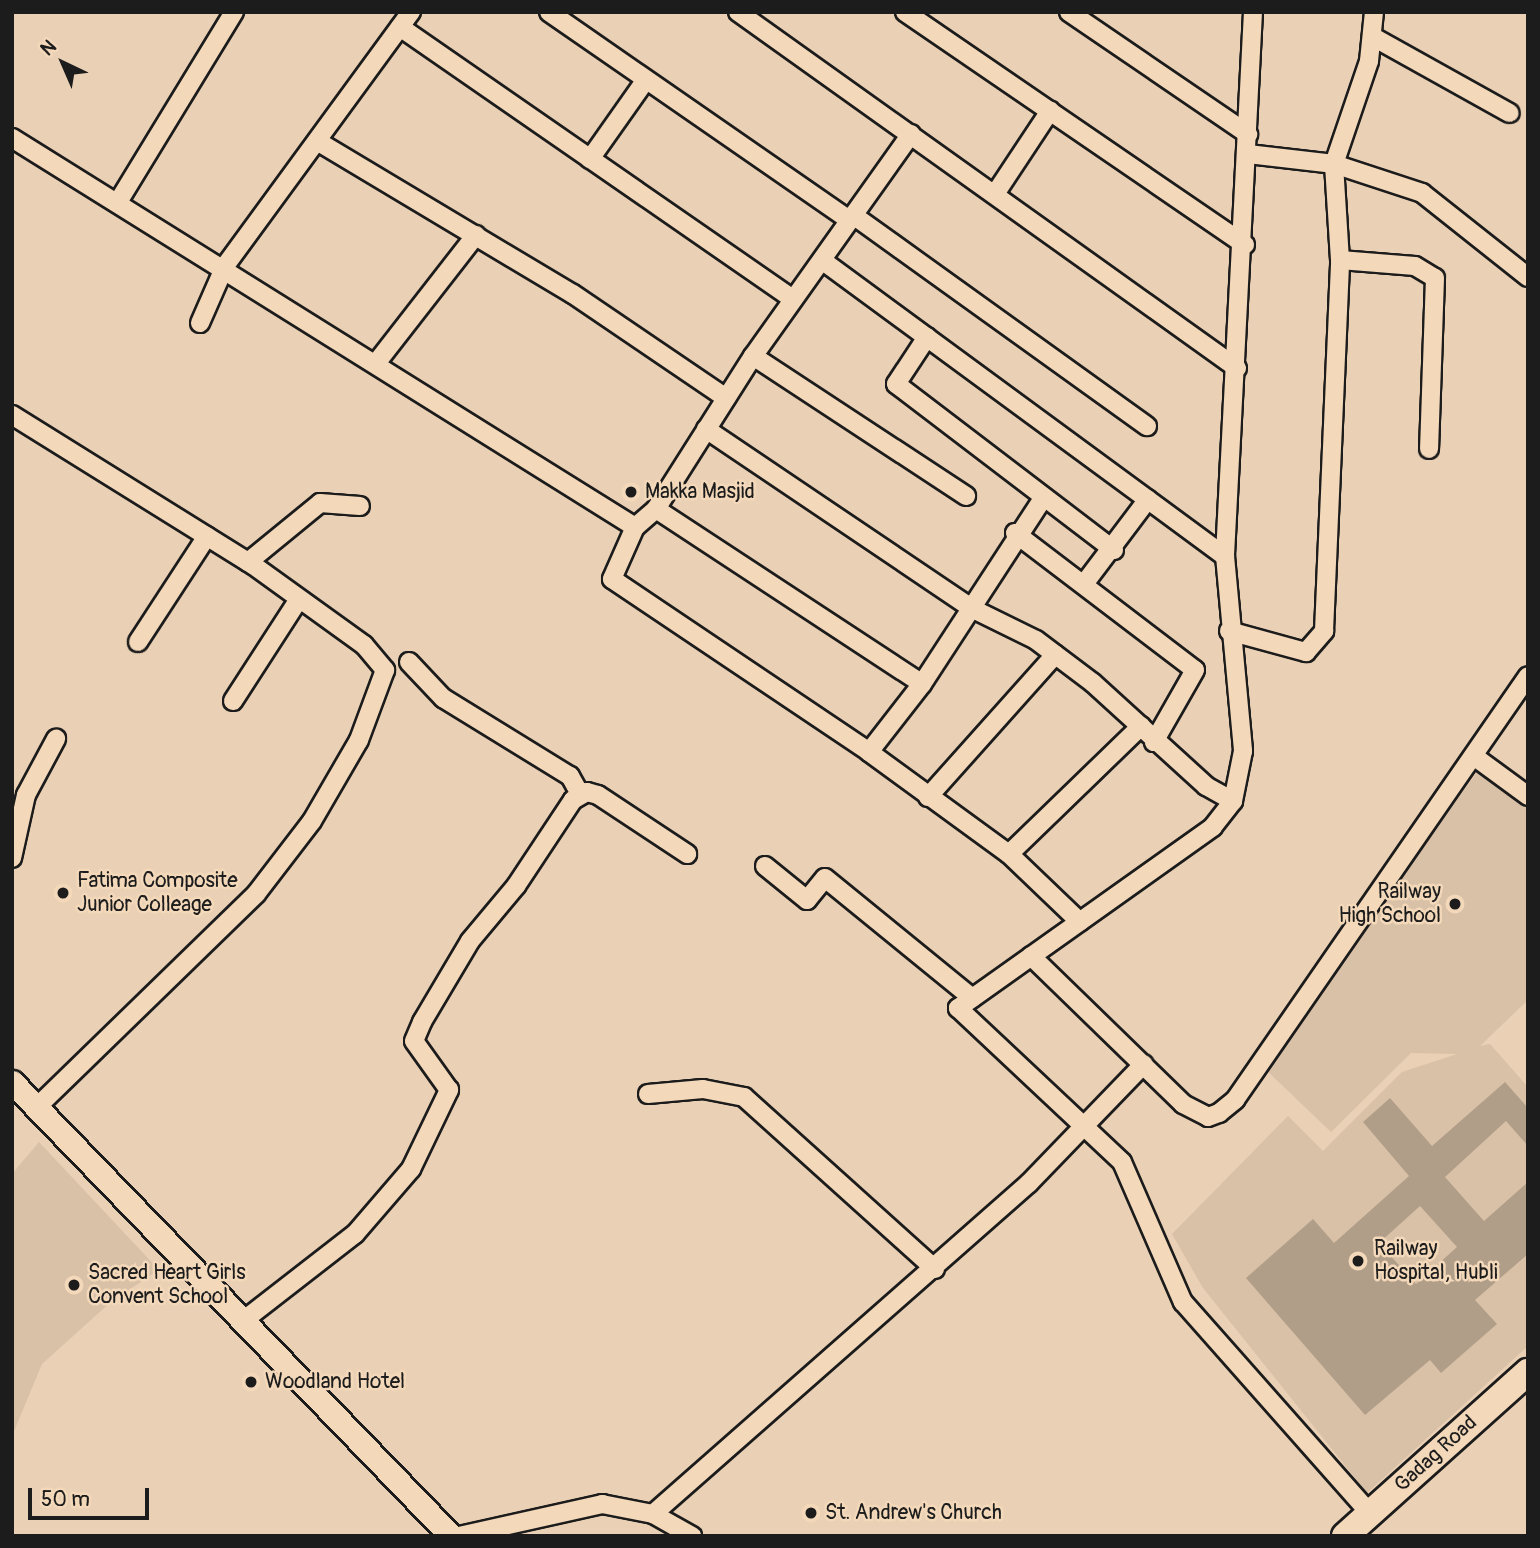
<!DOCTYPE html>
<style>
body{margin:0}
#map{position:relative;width:1540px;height:1548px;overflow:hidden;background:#ead0b4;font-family:Pangolin,sans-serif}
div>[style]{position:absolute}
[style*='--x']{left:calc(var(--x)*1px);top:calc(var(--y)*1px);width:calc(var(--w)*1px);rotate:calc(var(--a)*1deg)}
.built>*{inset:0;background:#d9c1a7}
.building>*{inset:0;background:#b19e89}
.roads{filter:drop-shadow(2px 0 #1c1c1c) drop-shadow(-2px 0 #1c1c1c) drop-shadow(0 2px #1c1c1c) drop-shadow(0 -2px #1c1c1c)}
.minor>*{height:18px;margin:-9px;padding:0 9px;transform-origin:9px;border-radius:9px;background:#f3d8ba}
.major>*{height:23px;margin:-11.5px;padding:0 11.5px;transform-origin:11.5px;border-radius:11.5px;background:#f3d8ba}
.highway>*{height:26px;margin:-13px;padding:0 13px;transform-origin:13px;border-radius:13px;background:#f3d8ba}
.dots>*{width:19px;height:19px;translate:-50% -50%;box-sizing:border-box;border:4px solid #f3d8ba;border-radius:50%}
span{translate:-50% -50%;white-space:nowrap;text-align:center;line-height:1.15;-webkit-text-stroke:5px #f3d8ba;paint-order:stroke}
.poi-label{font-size:21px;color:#1c1c1c}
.left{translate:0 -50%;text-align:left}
.right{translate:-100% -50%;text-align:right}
.street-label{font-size:21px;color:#1c1c1c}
.frame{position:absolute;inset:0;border:14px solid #1c1c1c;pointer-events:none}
.north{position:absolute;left:28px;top:28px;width:70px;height:70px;-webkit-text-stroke:5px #f3d8ba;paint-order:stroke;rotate:316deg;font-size:19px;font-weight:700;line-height:28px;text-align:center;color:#1c1c1c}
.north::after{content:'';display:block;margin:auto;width:24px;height:32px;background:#1c1c1c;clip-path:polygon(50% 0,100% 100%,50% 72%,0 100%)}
.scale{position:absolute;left:28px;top:1488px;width:121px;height:32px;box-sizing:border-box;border:4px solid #1c1c1c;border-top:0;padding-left:9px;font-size:21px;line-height:24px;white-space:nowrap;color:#1c1c1c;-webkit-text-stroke:5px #f3d8ba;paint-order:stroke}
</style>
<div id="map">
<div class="built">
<div style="clip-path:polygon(1478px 771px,1528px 808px,1528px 1000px,1480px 1046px,1490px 1044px,1528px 1087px,1528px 1346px,1367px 1493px,1203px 1288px,1172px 1234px,1288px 1116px,1323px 1151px,1402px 1072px,1457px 1054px,1411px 1053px,1331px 1132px,1263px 1067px)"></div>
<div style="clip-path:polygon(39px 1142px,159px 1270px,112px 1301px,42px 1364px,12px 1436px,12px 1174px)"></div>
</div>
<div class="building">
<div style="clip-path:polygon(evenodd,1505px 1082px,1528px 1108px,1528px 1146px,1506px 1121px,1445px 1177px,1484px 1221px,1528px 1182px,1528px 1254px,1475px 1300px,1497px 1324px,1441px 1373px,1430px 1360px,1365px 1415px,1246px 1278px,1313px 1219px,1334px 1243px,1409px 1176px,1363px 1122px,1390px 1098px,1432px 1146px,1505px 1082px,1420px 1206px,1457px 1247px,1416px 1284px,1379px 1243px,1420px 1206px)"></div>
</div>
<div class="roads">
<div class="minor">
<div style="--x:549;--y:12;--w:365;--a:34.7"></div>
<div style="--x:738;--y:12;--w:613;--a:35.51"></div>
<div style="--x:905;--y:12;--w:412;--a:34.4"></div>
<div style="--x:1069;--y:12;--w:217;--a:34.3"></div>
<div style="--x:1253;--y:12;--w:545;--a:92.95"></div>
<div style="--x:1225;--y:556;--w:196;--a:84.7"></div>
<div style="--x:1243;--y:751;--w:51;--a:101.3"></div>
<div style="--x:1233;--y:801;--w:33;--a:128"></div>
<div style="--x:1213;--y:827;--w:313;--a:144.6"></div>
<div style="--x:958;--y:1008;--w:225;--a:43.2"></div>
<div style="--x:1122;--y:1162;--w:153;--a:66.5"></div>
<div style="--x:1183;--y:1302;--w:282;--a:48.5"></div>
<div style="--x:400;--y:27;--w:478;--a:34.7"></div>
<div style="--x:1375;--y:38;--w:154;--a:29.1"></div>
<div style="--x:911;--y:134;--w:272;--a:125.4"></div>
<div style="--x:753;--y:356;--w:181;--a:122.4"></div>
<div style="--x:656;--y:509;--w:28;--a:139"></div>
<div style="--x:635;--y:527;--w:57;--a:113.9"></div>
<div style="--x:612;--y:579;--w:310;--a:33.9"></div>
<div style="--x:869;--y:752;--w:86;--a:-52.1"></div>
<div style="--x:922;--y:684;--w:223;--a:-56.9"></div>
<div style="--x:12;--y:138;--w:734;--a:31.98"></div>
<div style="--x:317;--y:141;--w:298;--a:30.9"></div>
<div style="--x:573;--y:294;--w:185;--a:34.2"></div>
<div style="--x:1248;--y:154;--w:87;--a:6.6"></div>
<div style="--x:1334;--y:164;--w:93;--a:18.2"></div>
<div style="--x:1422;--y:193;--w:135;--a:38.4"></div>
<div style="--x:590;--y:159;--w:95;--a:-54.8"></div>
<div style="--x:995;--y:194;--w:100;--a:-56.5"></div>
<div style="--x:118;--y:202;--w:223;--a:-58.6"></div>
<div style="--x:853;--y:215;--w:362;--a:35.7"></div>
<div style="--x:1340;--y:260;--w:75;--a:4.6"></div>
<div style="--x:1415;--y:266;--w:23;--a:31"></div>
<div style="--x:1435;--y:278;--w:171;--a:92"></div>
<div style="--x:823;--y:261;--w:499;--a:36.3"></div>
<div style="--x:200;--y:323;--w:62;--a:-66.3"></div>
<div style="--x:225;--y:266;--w:315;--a:-53.8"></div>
<div style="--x:927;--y:337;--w:56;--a:123.4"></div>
<div style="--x:896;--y:384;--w:274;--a:37.3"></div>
<div style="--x:753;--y:356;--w:255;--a:33.3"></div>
<div style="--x:377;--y:362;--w:161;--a:-52.1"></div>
<div style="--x:12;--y:415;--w:284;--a:31.9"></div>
<div style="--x:253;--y:565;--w:137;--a:35.8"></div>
<div style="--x:364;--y:645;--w:33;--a:50"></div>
<div style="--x:385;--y:670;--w:75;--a:110.4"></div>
<div style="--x:359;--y:740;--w:94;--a:120.1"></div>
<div style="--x:312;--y:821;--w:92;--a:127.5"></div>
<div style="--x:256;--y:894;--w:308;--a:135.8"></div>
<div style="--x:706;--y:429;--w:320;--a:34"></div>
<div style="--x:971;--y:608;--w:72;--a:26.2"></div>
<div style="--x:1036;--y:640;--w:71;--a:37"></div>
<div style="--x:1093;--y:683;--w:153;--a:42.3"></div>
<div style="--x:1206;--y:786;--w:31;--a:29"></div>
<div style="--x:656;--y:509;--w:318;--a:33.3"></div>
<div style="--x:1015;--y:533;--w:226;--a:37.3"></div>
<div style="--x:1195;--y:670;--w:83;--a:119.7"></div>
<div style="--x:248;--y:562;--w:93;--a:-39.3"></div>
<div style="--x:320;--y:503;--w:40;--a:4.3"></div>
<div style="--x:1084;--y:584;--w:106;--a:-53"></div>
<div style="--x:1229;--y:631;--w:80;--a:15.3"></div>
<div style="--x:1306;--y:652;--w:28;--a:-49"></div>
<div style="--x:1324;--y:631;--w:371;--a:-87.5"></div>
<div style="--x:1340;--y:260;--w:96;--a:-93.6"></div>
<div style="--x:1334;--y:164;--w:109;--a:-71.2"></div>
<div style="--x:1369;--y:61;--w:49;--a:-84.2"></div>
<div style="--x:138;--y:642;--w:126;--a:-56.9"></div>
<div style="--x:409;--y:662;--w:50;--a:46.6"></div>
<div style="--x:443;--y:698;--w:149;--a:31.6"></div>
<div style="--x:570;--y:776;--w:21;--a:61"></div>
<div style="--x:233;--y:701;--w:121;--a:-57.1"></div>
<div style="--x:869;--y:752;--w:173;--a:36.1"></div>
<div style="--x:1009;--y:854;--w:98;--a:43.8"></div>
<div style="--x:1475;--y:757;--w:66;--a:36.3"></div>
<div style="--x:928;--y:797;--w:191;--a:-48.2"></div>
<div style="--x:1009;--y:854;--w:184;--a:-44.1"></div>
<div style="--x:12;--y:858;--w:65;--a:-77.5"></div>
<div style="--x:26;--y:795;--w:64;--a:-61.8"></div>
<div style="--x:765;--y:866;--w:54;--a:39"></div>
<div style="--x:807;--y:900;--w:28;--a:-51"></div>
<div style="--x:825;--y:878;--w:190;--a:39.2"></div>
<div style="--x:1031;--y:956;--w:212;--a:44.2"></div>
<div style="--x:1183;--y:1104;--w:28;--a:27"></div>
<div style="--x:1208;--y:1117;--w:12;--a:-20"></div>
<div style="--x:1219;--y:1113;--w:21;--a:-39"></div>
<div style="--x:1235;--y:1100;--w:515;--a:-55.35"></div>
<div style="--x:648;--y:1094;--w:55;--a:-5.2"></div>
<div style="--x:703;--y:1089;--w:42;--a:11"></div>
<div style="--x:744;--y:1097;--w:257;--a:42"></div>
<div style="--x:244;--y:1320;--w:140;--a:-37.8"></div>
<div style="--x:355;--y:1234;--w:86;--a:-49.3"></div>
<div style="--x:411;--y:1169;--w:88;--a:-64.3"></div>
<div style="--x:449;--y:1090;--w:60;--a:-125.5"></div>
<div style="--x:414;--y:1041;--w:21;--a:-67"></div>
<div style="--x:422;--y:1022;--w:94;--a:-59.3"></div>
<div style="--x:470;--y:941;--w:72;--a:-50.1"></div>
<div style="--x:516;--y:886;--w:103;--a:-56.5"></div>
<div style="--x:573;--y:800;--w:16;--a:-30"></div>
<div style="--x:587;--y:792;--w:11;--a:15"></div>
<div style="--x:598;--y:795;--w:107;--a:33.5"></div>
<div style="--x:653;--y:1514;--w:501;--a:-41.36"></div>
<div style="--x:1029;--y:1183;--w:165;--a:-46"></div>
<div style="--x:459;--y:1536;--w:147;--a:-12.6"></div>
<div style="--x:602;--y:1504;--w:52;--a:11.1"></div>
<div style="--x:653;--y:1514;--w:45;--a:29.4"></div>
</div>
<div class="major">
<div style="--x:12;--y:1082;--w:632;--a:45.96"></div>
</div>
<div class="highway">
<div style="--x:1345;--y:1536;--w:246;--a:-41.9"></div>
</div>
</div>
<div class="dots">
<div style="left:631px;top:492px;background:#1c1c1c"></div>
<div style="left:63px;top:893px;background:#1c1c1c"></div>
<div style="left:1455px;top:904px;background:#1c1c1c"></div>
<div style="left:1358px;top:1261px;background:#1c1c1c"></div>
<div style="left:74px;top:1285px;background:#1c1c1c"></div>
<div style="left:251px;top:1382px;background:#1c1c1c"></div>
<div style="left:811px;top:1513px;background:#1c1c1c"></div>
</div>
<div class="poi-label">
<span class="left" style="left:645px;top:492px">Makka Masjid</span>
<span class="left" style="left:77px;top:893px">Fatima Composite<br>Junior Colleage</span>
<span class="right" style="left:1441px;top:904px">Railway<br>High School</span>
<span class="left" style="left:1374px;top:1261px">Railway<br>Hospital, Hubli</span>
<span class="left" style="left:88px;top:1285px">Sacred Heart Girls<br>Convent School</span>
<span class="left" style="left:265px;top:1382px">Woodland Hotel</span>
<span class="left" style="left:825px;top:1513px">St. Andrew's Church</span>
</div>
<div class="street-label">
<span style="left:1436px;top:1454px;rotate:-42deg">Gadag Road</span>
</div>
<div class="frame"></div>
<div class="north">N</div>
<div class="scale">50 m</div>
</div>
